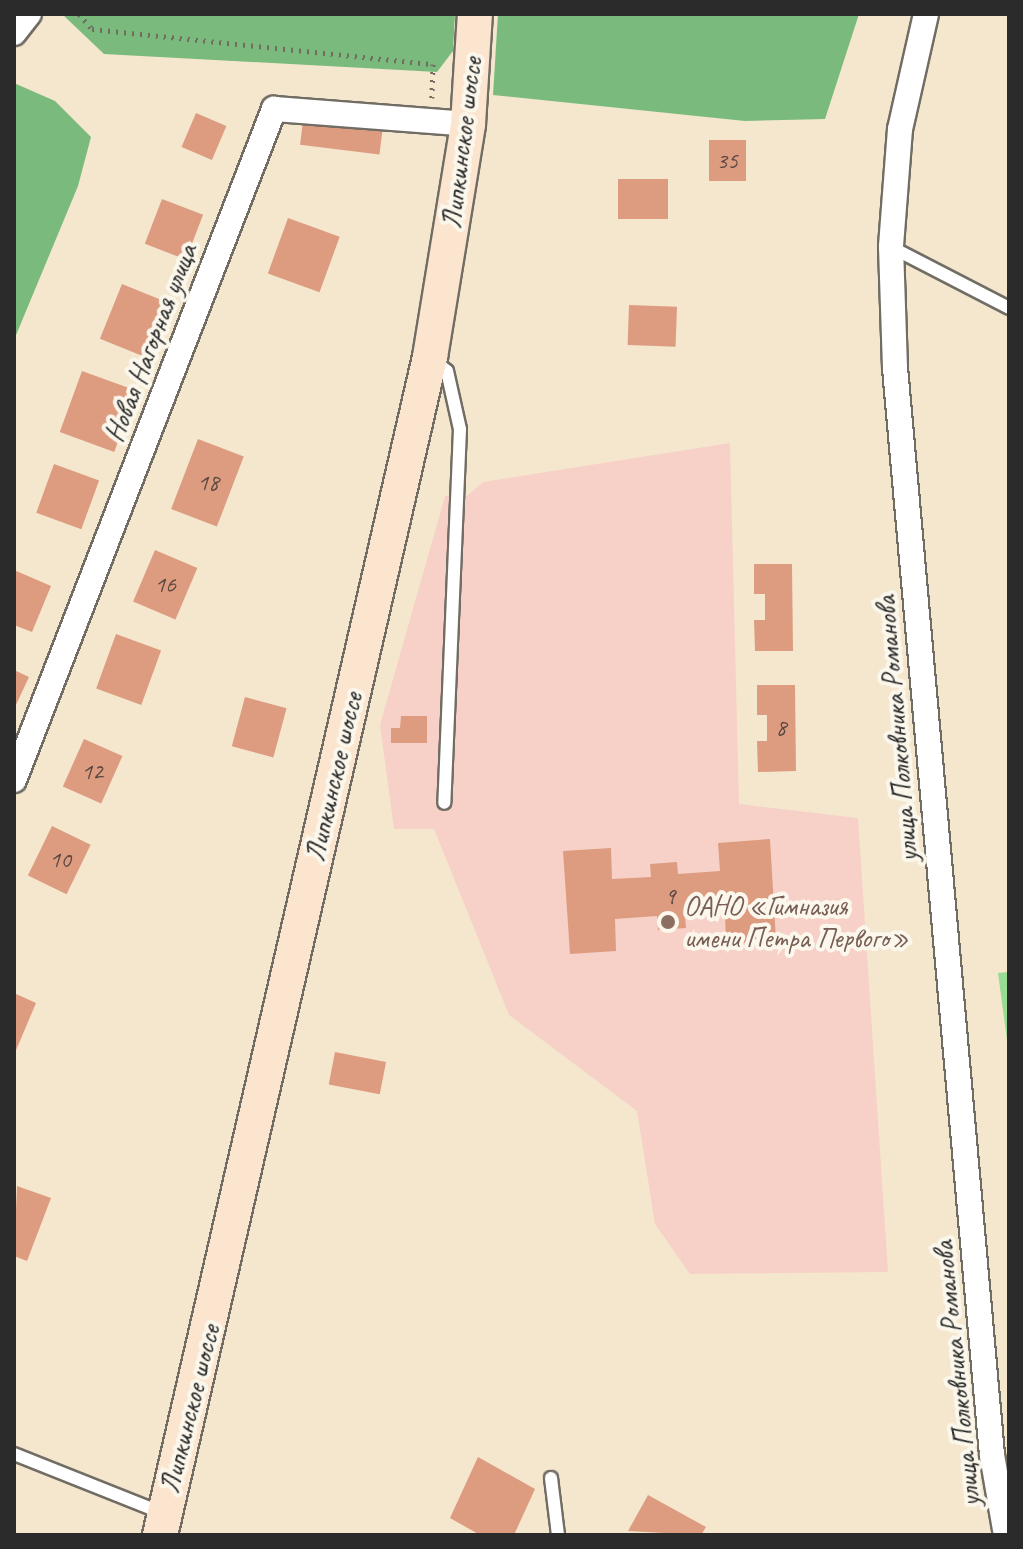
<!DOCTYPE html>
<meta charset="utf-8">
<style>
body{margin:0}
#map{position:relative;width:1023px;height:1549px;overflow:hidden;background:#f4e7ce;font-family:Caveat,sans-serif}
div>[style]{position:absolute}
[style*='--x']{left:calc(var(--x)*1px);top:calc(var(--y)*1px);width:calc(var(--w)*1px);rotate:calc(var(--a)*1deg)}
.built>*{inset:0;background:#f7d1c7}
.green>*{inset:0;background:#98db93}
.forest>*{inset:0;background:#7abb7d}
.building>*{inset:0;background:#dd9c80;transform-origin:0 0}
.path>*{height:5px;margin-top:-2.5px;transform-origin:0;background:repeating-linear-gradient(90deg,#716d64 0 2px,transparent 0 8px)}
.roads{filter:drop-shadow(2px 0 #716d64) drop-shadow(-2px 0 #716d64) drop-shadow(0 2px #716d64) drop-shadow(0 -2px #716d64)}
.lane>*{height:12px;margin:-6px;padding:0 6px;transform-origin:6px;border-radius:6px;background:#fff}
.street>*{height:24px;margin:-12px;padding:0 12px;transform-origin:12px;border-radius:12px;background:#fff}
.secondary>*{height:34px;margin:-17px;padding:0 17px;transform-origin:17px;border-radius:17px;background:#fce5cf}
.dots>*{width:22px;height:22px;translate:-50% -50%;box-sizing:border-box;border:4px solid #fbf7ec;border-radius:50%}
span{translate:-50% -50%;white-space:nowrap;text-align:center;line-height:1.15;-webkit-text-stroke:8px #fbf7ec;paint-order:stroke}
.number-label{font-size:24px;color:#584740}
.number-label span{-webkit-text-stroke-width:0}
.street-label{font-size:28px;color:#2b2b2b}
.education-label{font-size:28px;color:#785e54}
.left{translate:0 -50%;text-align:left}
.frame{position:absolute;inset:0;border:16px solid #2b2b2b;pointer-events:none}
</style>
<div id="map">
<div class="built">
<div style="clip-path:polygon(730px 443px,739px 804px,858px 818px,888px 1272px,690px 1274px,655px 1224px,637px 1111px,509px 1015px,434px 829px,394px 829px,380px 725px,445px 496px,467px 496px,483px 482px)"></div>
</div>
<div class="green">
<div style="clip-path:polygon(1009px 972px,1009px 1055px,998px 973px)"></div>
</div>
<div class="forest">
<div style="clip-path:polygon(62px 14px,455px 14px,453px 51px,437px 72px,104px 54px)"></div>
<div style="clip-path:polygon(498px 14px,859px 14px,825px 119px,745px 121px,493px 95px)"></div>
<div style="clip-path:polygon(14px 83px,55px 101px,91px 137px,78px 186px,14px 340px)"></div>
</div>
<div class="building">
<div style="left:196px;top:113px;width:33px;height:37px;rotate:23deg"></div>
<div style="left:303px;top:121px;width:80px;height:24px;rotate:7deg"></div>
<div style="left:709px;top:140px;width:37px;height:41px"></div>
<div style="left:618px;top:179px;width:50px;height:40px"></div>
<div style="left:162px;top:199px;width:44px;height:48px;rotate:21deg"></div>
<div style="left:288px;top:218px;width:55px;height:59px;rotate:20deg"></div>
<div style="left:122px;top:284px;width:48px;height:59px;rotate:22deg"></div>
<div style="left:629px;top:305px;width:48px;height:40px;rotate:2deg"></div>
<div style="left:82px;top:371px;width:58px;height:65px;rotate:20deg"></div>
<div style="left:198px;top:439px;width:49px;height:75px;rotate:21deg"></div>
<div style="left:54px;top:464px;width:48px;height:52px;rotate:20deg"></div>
<div style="left:155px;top:550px;width:46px;height:56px;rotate:23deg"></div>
<div style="clip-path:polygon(754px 564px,792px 564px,793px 651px,755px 651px,754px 620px,765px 620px,765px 594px,754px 594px)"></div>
<div style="clip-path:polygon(14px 570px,51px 586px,32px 632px,14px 625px)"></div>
<div style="left:116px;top:634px;width:48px;height:58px;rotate:20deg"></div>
<div style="clip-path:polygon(14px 670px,29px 677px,14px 709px)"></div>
<div style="clip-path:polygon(757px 685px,795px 685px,796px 771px,758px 772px,757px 741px,767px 741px,767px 715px,757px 715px)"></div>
<div style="left:245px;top:697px;width:43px;height:51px;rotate:15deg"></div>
<div style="clip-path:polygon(401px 716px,427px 716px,427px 743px,391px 743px,391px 728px,400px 728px)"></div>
<div style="left:84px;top:739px;width:42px;height:52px;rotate:24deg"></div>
<div style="left:52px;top:826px;width:43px;height:55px;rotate:26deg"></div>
<div style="clip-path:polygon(770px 839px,776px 940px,726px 944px,725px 914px,685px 917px,686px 928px,658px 930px,657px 916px,615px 919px,616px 951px,570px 954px,563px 851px,611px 848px,612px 879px,651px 877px,650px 864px,677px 862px,678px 874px,720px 871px,718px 843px)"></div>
<div style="clip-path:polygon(14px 993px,36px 1003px,14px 1055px)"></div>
<div style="left:335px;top:1052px;width:52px;height:33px;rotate:11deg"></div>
<div style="clip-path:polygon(17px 1186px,51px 1198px,27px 1261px,14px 1256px)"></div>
<div style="clip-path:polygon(478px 1457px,535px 1489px,514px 1535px,480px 1535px,450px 1518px)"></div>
<div style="clip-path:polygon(648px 1495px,706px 1527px,701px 1535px,628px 1531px)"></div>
</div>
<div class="path">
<div style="--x:79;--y:14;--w:20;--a:49"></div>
<div style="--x:92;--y:29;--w:343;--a:5.9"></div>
<div style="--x:433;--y:64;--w:34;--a:92"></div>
</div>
<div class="roads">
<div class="lane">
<div style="--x:891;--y:247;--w:133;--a:27.3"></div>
<div style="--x:432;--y:359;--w:19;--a:39"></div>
<div style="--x:447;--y:371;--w:59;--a:77.4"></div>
<div style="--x:460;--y:429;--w:374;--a:92.4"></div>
<div style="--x:14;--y:1454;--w:159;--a:21.7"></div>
<div style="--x:551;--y:1478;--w:57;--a:83"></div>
</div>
<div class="street">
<div style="--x:926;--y:14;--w:118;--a:102.7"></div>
<div style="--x:900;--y:129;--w:118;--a:94.4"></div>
<div style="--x:891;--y:247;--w:121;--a:88.1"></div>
<div style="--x:895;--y:368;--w:1091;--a:84.9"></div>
<div style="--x:992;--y:1455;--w:81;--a:80.1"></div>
<div style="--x:14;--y:33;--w:24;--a:-52"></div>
<div style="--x:14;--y:780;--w:720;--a:-68.82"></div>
<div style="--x:274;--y:109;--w:195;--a:4.4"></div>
</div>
<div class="secondary">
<div style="--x:160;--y:1535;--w:1209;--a:-77.09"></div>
<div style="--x:430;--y:357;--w:236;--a:-80.7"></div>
<div style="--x:468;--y:124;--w:110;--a:-86.4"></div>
</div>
</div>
<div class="dots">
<div style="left:668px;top:922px;background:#8d6e63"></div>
</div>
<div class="number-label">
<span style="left:727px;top:161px">35</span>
<span style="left:208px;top:483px">18</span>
<span style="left:165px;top:585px">16</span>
<span style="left:781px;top:728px">8</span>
<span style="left:92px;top:772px">12</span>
<span style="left:60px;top:860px">10</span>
<span style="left:670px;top:897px">9</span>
</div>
<div class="street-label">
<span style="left:462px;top:143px;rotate:-83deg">Липкинское шоссе</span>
<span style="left:151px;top:343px;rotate:-69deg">Новая Нагорная улица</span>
<span style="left:897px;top:729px;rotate:-95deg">улица Полковника Романова</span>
<span style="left:334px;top:777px;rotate:-77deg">Липкинское шоссе</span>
<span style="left:957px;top:1374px;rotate:-96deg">улица Полковника Романова</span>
<span style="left:190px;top:1409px;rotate:-76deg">Липкинское шоссе</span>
</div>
<div class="education-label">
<span class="left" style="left:684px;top:922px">ОАНО «Гимназия<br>имени Петра Первого»</span>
</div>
<div class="frame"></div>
</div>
